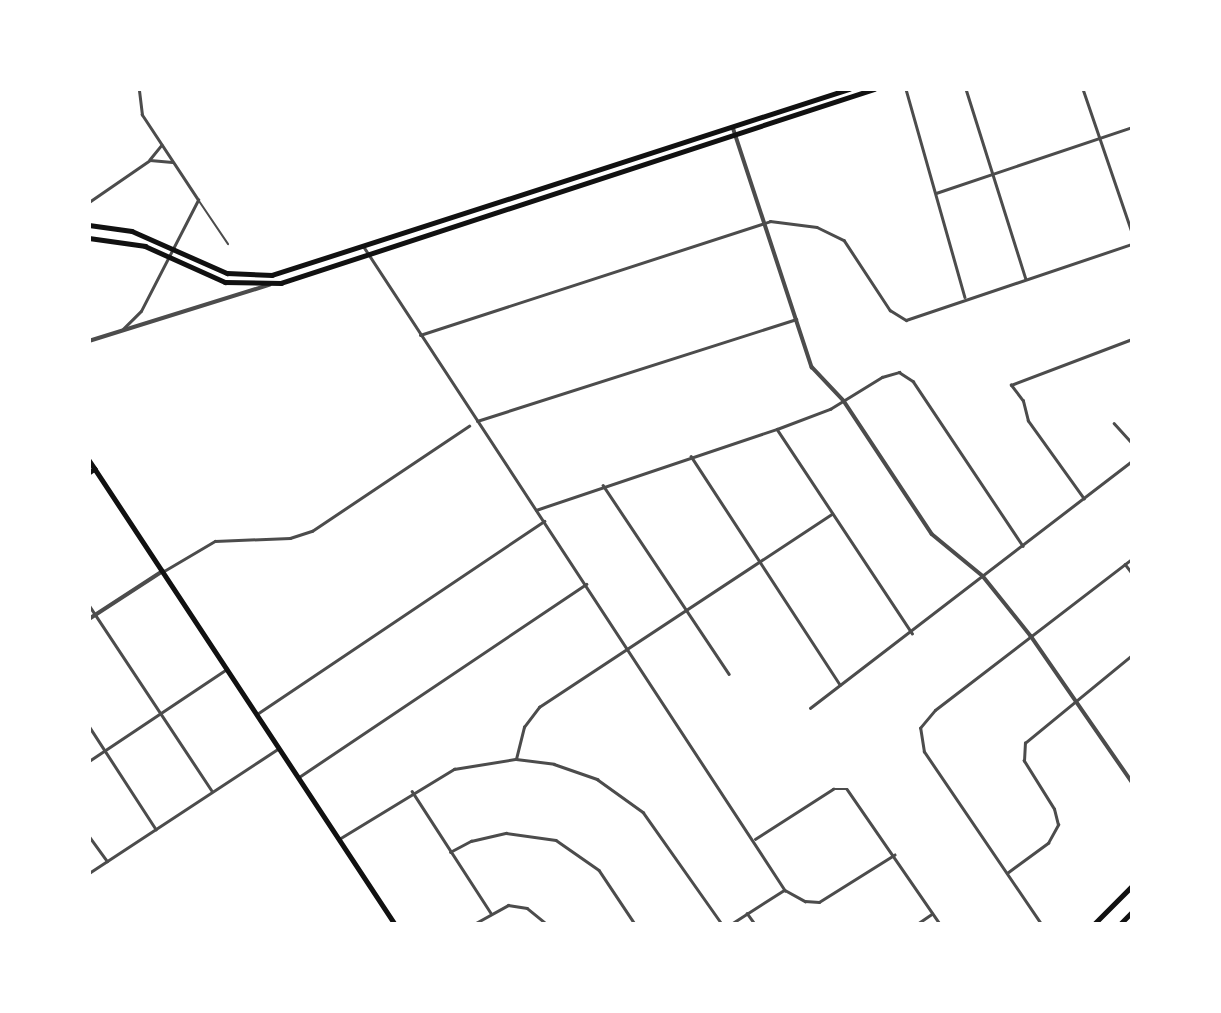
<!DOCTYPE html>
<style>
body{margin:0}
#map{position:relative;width:1221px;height:1013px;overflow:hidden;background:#fff;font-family:Ubuntu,sans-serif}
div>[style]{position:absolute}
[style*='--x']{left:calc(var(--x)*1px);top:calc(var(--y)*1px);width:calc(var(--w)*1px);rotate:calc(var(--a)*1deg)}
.service>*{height:2px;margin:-1px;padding:0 1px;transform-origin:1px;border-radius:1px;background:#4c4c4c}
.minor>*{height:2.5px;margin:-1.25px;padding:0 1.25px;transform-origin:1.25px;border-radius:1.25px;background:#4c4c4c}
.tertiary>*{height:3.5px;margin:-1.75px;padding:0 1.75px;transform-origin:1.75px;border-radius:1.75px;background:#4c4c4c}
.secondary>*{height:4.5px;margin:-2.25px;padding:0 2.25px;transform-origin:2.25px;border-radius:2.25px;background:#111}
.primary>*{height:4.5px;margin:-2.25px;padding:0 2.25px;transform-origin:2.25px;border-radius:2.25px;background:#111}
span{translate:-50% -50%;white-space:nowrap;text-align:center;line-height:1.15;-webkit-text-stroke:7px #fff;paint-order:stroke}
.frame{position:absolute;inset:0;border:91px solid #fff;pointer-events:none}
</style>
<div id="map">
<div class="service">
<div style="--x:199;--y:201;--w:52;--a:56"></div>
</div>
<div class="minor">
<div style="--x:906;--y:89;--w:216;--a:74.2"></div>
<div style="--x:966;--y:89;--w:199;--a:72.5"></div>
<div style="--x:1083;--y:89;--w:151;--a:71.1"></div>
<div style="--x:162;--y:145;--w:19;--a:129"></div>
<div style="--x:150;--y:160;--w:22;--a:5"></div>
<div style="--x:936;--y:193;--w:207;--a:-18.6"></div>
<div style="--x:89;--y:202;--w:74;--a:-34.5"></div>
<div style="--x:364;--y:247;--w:769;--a:56.79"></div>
<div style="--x:123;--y:329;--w:25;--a:-45"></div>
<div style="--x:141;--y:311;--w:125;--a:-62.8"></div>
<div style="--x:198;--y:200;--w:102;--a:-123.4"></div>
<div style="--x:142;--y:115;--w:26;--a:-97"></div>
<div style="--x:420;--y:335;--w:368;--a:-18"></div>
<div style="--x:770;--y:221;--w:47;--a:7.3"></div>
<div style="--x:817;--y:227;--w:30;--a:26"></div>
<div style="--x:844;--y:240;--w:84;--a:56.7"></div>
<div style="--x:890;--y:310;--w:19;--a:32"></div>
<div style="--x:906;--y:320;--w:238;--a:-18.6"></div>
<div style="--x:477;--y:421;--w:335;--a:-17.7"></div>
<div style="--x:1114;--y:423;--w:27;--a:48"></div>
<div style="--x:777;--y:429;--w:245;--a:56.5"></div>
<div style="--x:691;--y:456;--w:273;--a:56.9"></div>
<div style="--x:603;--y:485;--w:227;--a:56.3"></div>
<div style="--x:1084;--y:499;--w:96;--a:-125.7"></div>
<div style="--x:1028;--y:421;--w:21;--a:-104"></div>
<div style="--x:1023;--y:401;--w:20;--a:-127"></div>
<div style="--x:1011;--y:385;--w:129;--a:-20.8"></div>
<div style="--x:536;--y:510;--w:254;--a:-18.6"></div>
<div style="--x:777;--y:429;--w:57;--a:-20.7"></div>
<div style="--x:830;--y:409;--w:61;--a:-31.6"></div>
<div style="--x:882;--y:377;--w:18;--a:-16"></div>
<div style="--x:899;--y:372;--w:17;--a:33"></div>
<div style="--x:913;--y:381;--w:198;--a:56.3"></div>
<div style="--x:1125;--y:564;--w:11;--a:52"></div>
<div style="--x:164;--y:571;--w:59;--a:-30.5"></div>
<div style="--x:215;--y:541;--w:75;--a:-2.3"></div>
<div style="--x:290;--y:538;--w:23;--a:-18"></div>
<div style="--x:312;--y:531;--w:189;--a:-33.8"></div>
<div style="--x:89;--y:605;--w:223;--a:56.5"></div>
<div style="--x:810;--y:708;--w:406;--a:-37.5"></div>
<div style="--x:257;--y:714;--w:346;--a:-33.9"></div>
<div style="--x:89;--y:726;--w:123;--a:57"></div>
<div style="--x:516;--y:759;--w:33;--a:-76"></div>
<div style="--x:524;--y:727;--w:25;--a:-53"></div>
<div style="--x:539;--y:707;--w:351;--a:-33.4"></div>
<div style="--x:89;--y:761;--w:166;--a:-33.7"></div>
<div style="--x:299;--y:777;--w:346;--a:-33.9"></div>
<div style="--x:412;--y:791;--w:145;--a:57.1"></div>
<div style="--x:89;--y:836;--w:31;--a:54"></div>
<div style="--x:339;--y:839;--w:135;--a:-31.3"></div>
<div style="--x:454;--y:769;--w:63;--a:-9.2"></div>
<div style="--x:516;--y:759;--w:38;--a:7"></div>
<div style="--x:554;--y:764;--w:46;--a:19.2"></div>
<div style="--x:597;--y:779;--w:57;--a:35.7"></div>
<div style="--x:643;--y:812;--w:137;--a:54.8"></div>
<div style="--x:755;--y:839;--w:93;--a:-32.7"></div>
<div style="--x:833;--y:789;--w:14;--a:0"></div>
<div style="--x:847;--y:789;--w:164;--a:55.4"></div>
<div style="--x:450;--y:852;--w:24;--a:-28"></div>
<div style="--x:471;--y:841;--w:36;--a:-13"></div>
<div style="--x:506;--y:833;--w:50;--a:8"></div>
<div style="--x:556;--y:840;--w:52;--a:34.9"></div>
<div style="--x:599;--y:870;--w:65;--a:56.3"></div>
<div style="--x:89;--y:873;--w:227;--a:-33.3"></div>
<div style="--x:1007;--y:873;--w:51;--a:-36.2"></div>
<div style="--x:1048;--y:843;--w:21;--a:-61"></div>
<div style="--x:1058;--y:825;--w:16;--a:-104"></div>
<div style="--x:1054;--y:809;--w:57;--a:-122"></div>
<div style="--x:1024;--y:761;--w:18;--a:-87"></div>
<div style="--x:1025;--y:743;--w:139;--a:-39.4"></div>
<div style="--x:785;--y:890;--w:23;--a:29"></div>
<div style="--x:805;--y:901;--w:14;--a:4"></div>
<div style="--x:819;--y:902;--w:89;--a:-32.1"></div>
<div style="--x:747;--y:913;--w:14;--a:54"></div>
<div style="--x:474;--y:924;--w:39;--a:-29"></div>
<div style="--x:508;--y:905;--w:19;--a:9"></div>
<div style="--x:527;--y:908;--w:26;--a:39"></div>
<div style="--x:731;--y:924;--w:63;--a:-32.7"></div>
<div style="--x:917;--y:924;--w:18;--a:-34"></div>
<div style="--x:1041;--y:924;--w:208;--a:-124.2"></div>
<div style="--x:924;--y:752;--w:24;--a:-99"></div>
<div style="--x:920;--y:728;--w:23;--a:-50"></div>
<div style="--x:935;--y:710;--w:248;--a:-37.5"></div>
</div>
<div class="tertiary">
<div style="--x:733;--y:127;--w:253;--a:71.8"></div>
<div style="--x:812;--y:367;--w:47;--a:46.7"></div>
<div style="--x:844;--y:401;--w:159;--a:56.5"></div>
<div style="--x:932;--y:534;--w:66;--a:39.5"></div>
<div style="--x:983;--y:576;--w:77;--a:51.3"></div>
<div style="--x:1031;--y:636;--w:178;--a:55.3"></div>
<div style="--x:89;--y:341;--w:189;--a:-17.3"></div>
<div style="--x:89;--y:619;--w:88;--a:-33"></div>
</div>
<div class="secondary">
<div style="--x:95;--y:469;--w:545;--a:56.6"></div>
<div style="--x:1094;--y:924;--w:54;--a:-45"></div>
<div style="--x:1120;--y:924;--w:17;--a:-45"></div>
</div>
<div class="primary">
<div style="--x:89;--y:225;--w:43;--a:7.9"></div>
<div style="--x:132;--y:231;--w:104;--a:23.9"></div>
<div style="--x:227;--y:273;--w:45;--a:2.5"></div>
<div style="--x:272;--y:275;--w:606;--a:-17.87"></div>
<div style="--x:89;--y:238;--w:57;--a:8.1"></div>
<div style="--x:145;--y:246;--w:88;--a:24.2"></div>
<div style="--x:225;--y:282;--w:56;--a:1"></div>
<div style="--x:281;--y:283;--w:624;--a:-18.12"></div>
<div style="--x:89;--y:460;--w:11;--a:56"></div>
<div style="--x:95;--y:469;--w:7;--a:146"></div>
</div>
<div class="frame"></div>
</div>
